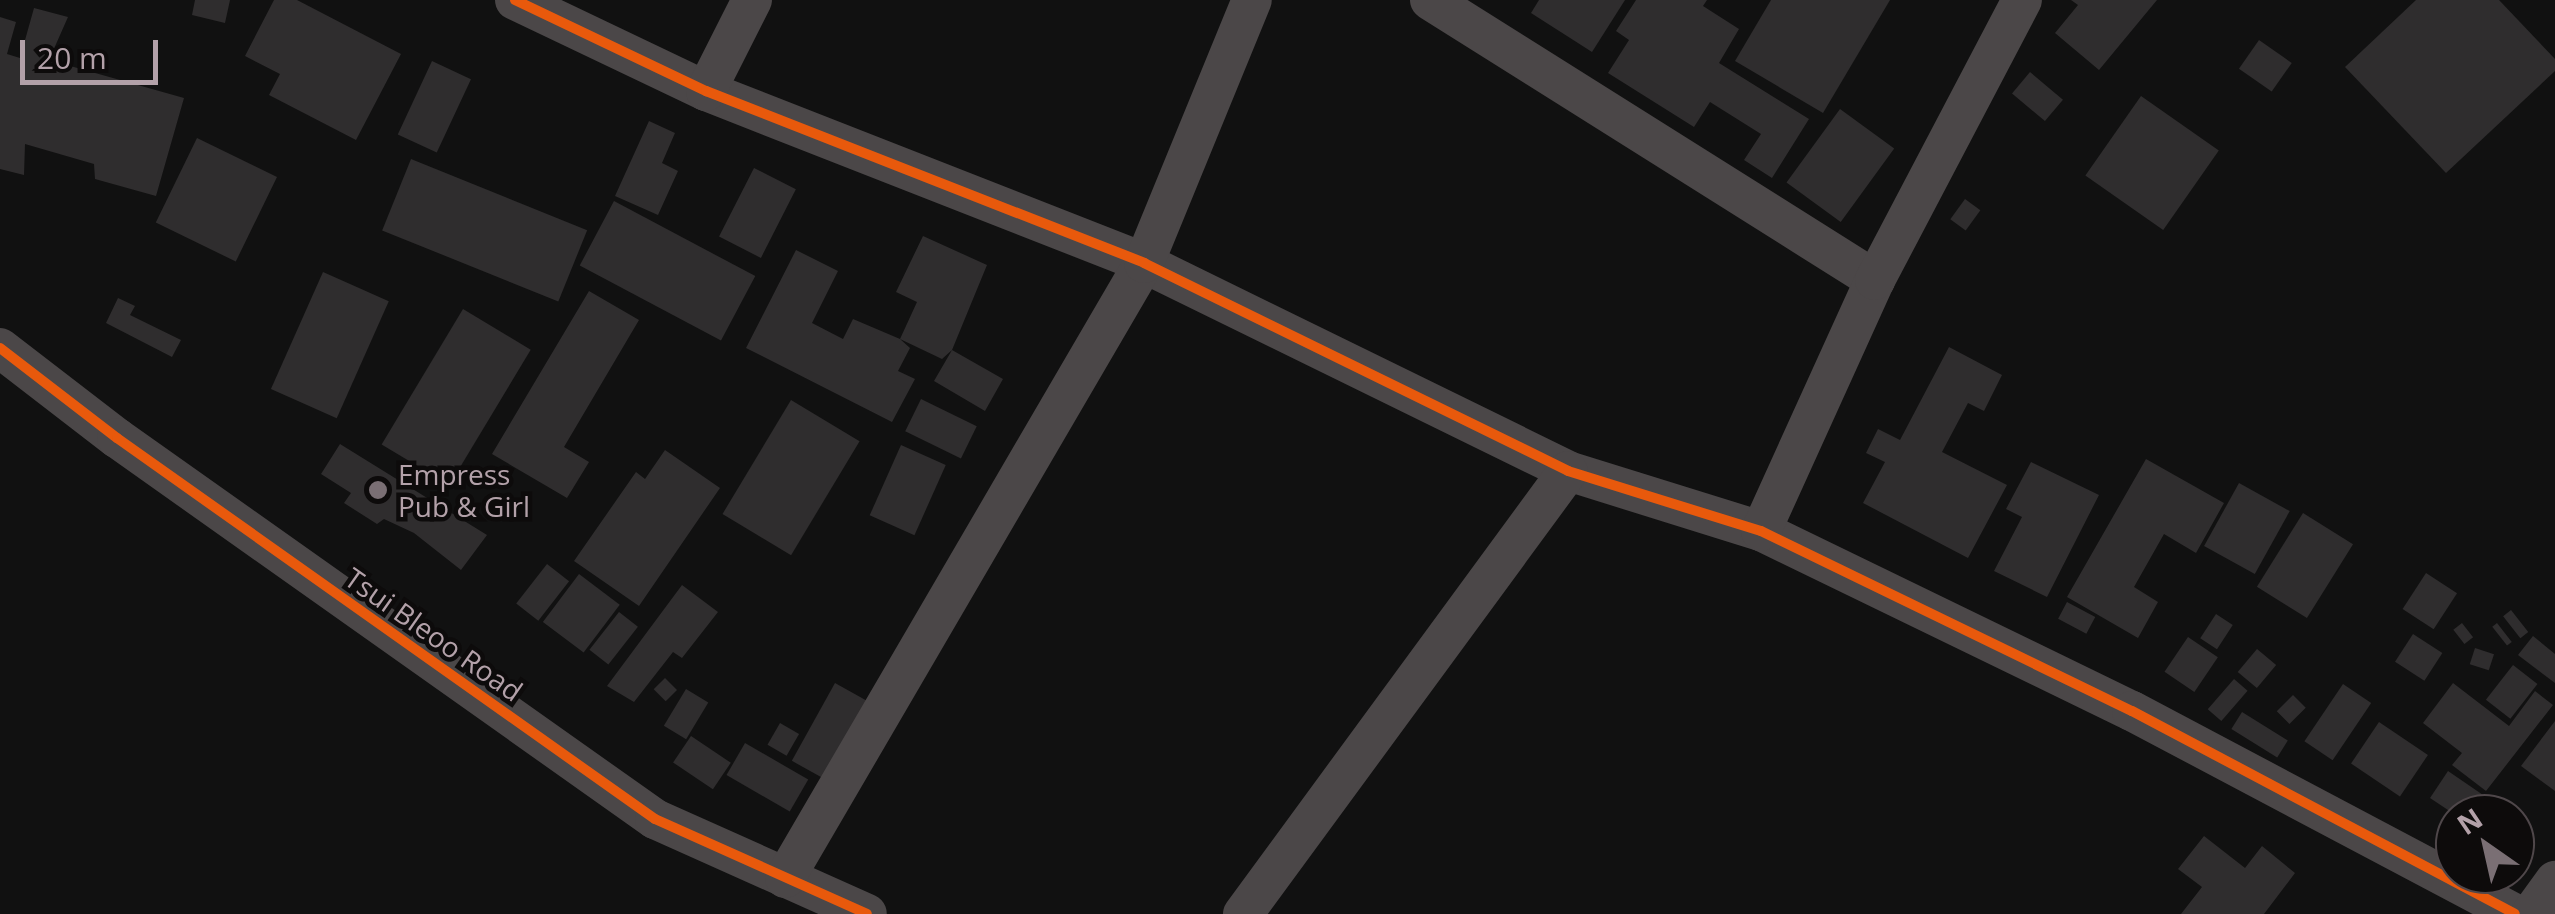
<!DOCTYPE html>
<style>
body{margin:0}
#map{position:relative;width:2555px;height:914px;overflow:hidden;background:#111;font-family:"Open Sans",sans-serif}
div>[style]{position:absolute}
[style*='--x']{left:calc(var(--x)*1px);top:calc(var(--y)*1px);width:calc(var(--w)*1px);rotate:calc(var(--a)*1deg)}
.building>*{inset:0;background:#2f2d2e;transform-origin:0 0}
.minor>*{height:40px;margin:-20px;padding:0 20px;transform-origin:20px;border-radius:20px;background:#4b4748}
.cycleway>*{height:10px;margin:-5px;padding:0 5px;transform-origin:5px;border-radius:5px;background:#e8590c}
.dots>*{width:28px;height:28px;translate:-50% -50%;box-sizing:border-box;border:5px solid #0d0b0b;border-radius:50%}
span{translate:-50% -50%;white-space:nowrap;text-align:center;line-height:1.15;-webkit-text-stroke:9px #0d0b0b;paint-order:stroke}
.poi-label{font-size:28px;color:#b3a1a9}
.left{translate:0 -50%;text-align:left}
.street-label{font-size:28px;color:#b3a1a9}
.north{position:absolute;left:2435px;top:794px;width:100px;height:100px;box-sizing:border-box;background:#0d0b0b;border:2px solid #4f474a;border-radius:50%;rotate:326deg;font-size:28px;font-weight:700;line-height:40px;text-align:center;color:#b3a1a9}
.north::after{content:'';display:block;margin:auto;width:35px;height:45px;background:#7a6f74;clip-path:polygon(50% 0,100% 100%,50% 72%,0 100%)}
.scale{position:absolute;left:20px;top:40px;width:138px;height:45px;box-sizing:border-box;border:5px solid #b3a1a9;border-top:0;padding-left:12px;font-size:30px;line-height:35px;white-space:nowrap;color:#b3a1a9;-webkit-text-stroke:8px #0d0b0b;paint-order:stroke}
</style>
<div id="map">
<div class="building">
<div style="clip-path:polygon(195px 0,230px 0,225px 23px,192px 15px)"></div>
<div style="clip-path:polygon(274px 0,297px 0,401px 54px,356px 140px,269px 95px,280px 74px,245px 56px)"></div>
<div style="clip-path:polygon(1539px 0,1625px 0,1592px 52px,1531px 13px)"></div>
<div style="clip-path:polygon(1636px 0,1707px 0,1703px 6px,1739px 29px,1719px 63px,1809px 119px,1772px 178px,1744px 160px,1761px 134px,1710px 102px,1694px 127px,1608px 73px,1629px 40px,1616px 31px)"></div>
<div style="clip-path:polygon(1771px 0,1890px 0,1823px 113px,1735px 61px)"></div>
<div style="clip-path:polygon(2071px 0,2157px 0,2099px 70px,2055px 33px,2078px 5px)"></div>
<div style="clip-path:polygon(2416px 0,2499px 0,2555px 59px,2555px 71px,2446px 173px,2345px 67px)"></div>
<div style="clip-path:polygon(34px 8px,68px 17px,49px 60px,184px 98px,156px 196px,95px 179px,94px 164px,25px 144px,24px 175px,0 169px,0 17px,16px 22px,7px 54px,20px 58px)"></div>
<div style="left:2259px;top:40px;width:40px;height:35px;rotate:35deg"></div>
<div style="left:432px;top:61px;width:43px;height:81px;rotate:25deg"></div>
<div style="left:2030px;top:72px;width:43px;height:28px;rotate:40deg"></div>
<div style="left:2141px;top:96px;width:95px;height:97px;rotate:35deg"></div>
<div style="left:1840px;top:109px;width:67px;height:91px;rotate:36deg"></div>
<div style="clip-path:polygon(649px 121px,675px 133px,662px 163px,678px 171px,658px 215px,615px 196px)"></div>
<div style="left:197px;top:138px;width:89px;height:94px;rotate:26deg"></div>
<div style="left:411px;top:159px;width:190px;height:77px;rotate:22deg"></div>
<div style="left:754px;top:168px;width:47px;height:77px;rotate:27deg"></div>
<div style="left:1965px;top:199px;width:19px;height:25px;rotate:36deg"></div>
<div style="left:614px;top:201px;width:160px;height:73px;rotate:28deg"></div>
<div style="clip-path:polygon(923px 236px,987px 265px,952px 350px,1003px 379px,985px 411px,934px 381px,952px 350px,942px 359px,900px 339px,910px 348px,898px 371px,915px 379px,892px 422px,746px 348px,796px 250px,838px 271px,812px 323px,843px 339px,853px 319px,900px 339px,917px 302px,896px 292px)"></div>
<div style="left:323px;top:272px;width:72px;height:128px;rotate:24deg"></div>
<div style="clip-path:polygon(589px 291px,639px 320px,564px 447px,589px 462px,567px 498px,492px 454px)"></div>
<div style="clip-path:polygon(118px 298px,135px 306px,130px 315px,181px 340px,172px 357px,106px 323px)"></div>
<div style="left:463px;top:309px;width:79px;height:158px;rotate:31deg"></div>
<div style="clip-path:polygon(1949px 347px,2002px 375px,1984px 411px,1968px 403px,1942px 452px,2007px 485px,1968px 558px,1863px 503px,1885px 462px,1866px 453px,1878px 429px,1900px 440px)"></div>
<div style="left:921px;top:399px;width:62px;height:36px;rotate:26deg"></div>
<div style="left:791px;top:400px;width:80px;height:133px;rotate:31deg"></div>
<div style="clip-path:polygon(340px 444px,487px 535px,461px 570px,414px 533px,384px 519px,377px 524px,344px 503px,351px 493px,321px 474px)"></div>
<div style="left:901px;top:445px;width:49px;height:77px;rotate:24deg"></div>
<div style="clip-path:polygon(665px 450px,720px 488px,639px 606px,574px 561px,636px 472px,645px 479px)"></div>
<div style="clip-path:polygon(2146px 459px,2224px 503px,2196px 553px,2164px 534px,2134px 587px,2158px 602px,2138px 638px,2067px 597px)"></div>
<div style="clip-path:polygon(2031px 462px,2099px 495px,2047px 597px,1994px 571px,2022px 517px,2006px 509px)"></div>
<div style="left:2239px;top:483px;width:58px;height:72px;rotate:29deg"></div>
<div style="left:2303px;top:513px;width:59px;height:87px;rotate:32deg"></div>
<div style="left:547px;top:564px;width:28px;height:50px;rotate:38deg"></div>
<div style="left:2426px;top:573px;width:37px;height:43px;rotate:33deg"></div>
<div style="left:579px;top:574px;width:51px;height:60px;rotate:37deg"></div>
<div style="clip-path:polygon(682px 585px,718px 612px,682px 658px,673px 652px,634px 702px,607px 686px)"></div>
<div style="left:2067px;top:602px;width:32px;height:19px;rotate:28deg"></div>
<div style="left:2511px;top:610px;width:28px;height:10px;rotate:52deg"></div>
<div style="left:619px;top:612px;width:24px;height:48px;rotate:38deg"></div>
<div style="left:2216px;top:614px;width:20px;height:29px;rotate:33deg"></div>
<div style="left:2462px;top:623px;width:18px;height:11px;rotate:52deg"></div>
<div style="left:2497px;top:623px;width:24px;height:6px;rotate:52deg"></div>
<div style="left:2413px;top:634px;width:35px;height:33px;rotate:33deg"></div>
<div style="clip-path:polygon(2533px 636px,2555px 654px,2555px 683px,2518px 655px)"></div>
<div style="left:2188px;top:637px;width:36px;height:42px;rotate:34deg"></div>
<div style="left:2475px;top:648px;width:20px;height:17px;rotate:18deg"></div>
<div style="left:2257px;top:649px;width:25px;height:30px;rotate:40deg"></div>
<div style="left:2513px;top:665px;width:31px;height:44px;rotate:38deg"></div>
<div style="left:665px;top:678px;width:17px;height:16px;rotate:45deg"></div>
<div style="left:2234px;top:679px;width:18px;height:40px;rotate:41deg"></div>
<div style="left:835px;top:683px;width:41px;height:89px;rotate:29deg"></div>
<div style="clip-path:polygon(2453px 683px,2509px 726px,2535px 691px,2553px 705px,2486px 791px,2452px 765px,2462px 753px,2423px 723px)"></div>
<div style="left:2343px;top:684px;width:34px;height:69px;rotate:34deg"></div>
<div style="left:686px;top:689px;width:26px;height:43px;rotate:31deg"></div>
<div style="left:2293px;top:695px;width:18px;height:23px;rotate:45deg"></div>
<div style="left:2242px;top:712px;width:54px;height:20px;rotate:32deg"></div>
<div style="clip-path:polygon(2555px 721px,2555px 791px,2521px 766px)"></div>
<div style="left:2379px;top:722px;width:59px;height:50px;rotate:34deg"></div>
<div style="left:780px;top:723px;width:22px;height:25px;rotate:30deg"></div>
<div style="left:691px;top:736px;width:48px;height:32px;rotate:34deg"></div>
<div style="left:745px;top:743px;width:73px;height:37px;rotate:30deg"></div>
<div style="clip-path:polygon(2448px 771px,2486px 797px,2474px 814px,2454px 814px,2430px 798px)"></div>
<div style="clip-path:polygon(2204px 836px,2245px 868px,2262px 846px,2295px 873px,2264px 914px,2181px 914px,2202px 887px,2178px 869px)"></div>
</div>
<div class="minor">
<div style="--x:515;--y:0;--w:212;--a:25.5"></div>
<div style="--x:706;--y:91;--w:471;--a:21.4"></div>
<div style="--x:1144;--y:263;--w:472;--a:26.1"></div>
<div style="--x:1568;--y:471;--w:202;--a:17.3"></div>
<div style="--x:1761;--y:531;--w:412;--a:25.9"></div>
<div style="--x:2132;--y:711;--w:433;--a:27.9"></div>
<div style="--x:1430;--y:0;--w:526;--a:32.18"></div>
<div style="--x:706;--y:91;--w:102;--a:-63.2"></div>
<div style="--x:0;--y:348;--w:148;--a:37.6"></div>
<div style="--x:117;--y:438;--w:659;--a:35.31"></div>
<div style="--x:655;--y:819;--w:232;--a:24.1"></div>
<div style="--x:1761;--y:531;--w:276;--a:-65.6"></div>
<div style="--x:1875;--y:280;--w:316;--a:-62.3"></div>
<div style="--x:785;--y:878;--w:712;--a:-59.73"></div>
<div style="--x:1144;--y:263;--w:284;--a:-67.7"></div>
<div style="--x:1243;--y:914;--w:549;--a:-53.73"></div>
<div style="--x:2531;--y:914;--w:41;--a:-54"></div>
</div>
<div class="cycleway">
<div style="--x:515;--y:0;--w:212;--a:25.5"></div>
<div style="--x:706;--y:91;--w:471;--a:21.4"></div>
<div style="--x:1144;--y:263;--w:472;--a:26.1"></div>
<div style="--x:1568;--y:471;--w:202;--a:17.3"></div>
<div style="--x:1761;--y:531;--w:412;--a:25.9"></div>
<div style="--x:2132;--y:711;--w:433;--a:27.9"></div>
<div style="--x:0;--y:348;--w:148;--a:37.6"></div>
<div style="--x:117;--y:438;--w:659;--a:35.31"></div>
<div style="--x:655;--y:819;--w:232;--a:24.1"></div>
</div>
<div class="dots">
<div style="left:378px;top:490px;background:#7a6f74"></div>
</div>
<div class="poi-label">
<span class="left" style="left:398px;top:490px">Empress<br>Pub &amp; Girl</span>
</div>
<div class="street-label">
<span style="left:434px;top:634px;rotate:35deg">Tsui Bleoo Road</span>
</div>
<div class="north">N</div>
<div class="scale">20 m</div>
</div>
